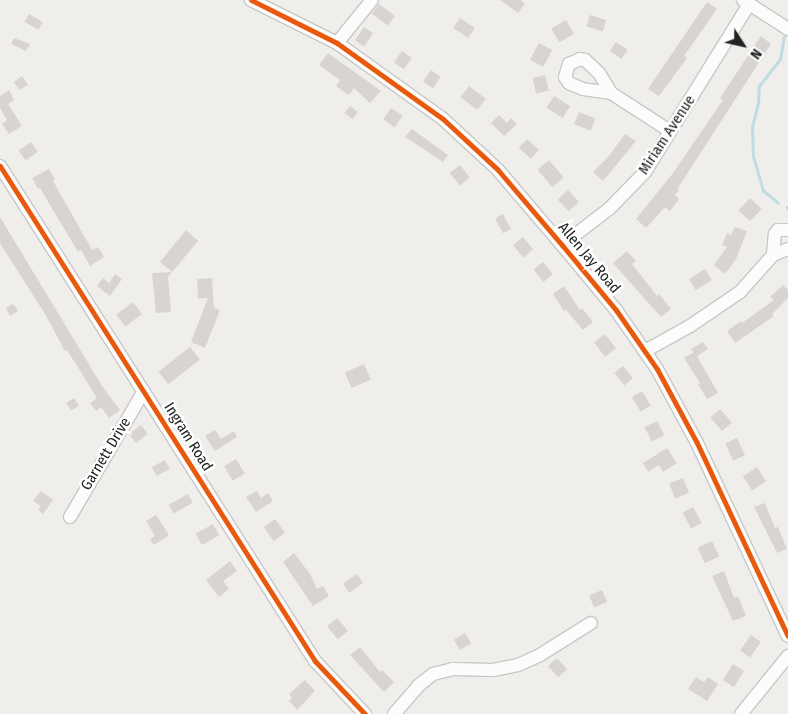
<!DOCTYPE html>
<style>
body{margin:0}
#map{position:relative;width:788px;height:714px;overflow:hidden;background:#f0eeeb;font-family:"Fira Sans Condensed",sans-serif}
div>[style]{position:absolute}
[style*='--x']{left:calc(var(--x)*1px);top:calc(var(--y)*1px);width:calc(var(--w)*1px);rotate:calc(var(--a)*1deg)}
.stream>*{height:2.5px;margin:-1.25px;padding:0 1.25px;transform-origin:1.25px;border-radius:1.25px;background:#bfdbe3}
.building>*{inset:0;background:#d7d4d2;transform-origin:0 0}
.roads{filter:drop-shadow(1px 0 #c9c8c7) drop-shadow(-1px 0 #c9c8c7) drop-shadow(0 1px #c9c8c7) drop-shadow(0 -1px #c9c8c7)}
.minor>*{height:12px;margin:-6px;padding:0 6px;transform-origin:6px;border-radius:6px;background:#fdfcfc}
.cycleway>*{height:5px;margin:-2.5px;padding:0 2.5px;transform-origin:2.5px;border-radius:2.5px;background:#e8590c}
span{translate:-50% -50%;white-space:nowrap;text-align:center;line-height:1.15;-webkit-text-stroke:5px #fff;paint-order:stroke}
.street-label{font-size:15px;color:#222}
.north{position:absolute;left:718px;top:20px;width:50px;height:50px;-webkit-text-stroke:4px #fff;paint-order:stroke;rotate:125deg;font-size:14px;font-weight:700;line-height:20px;text-align:center;color:#222}
.north::after{content:'';display:block;margin:auto;width:18px;height:22px;background:#222;clip-path:polygon(50% 0,100% 100%,50% 72%,0 100%)}
</style>
<div id="map">
<div class="stream">
<div style="--x:778;--y:203;--w:19;--a:-141"></div>
<div style="--x:763;--y:191;--w:36;--a:-106"></div>
<div style="--x:753;--y:156;--w:29;--a:-92"></div>
<div style="--x:752;--y:127;--w:25;--a:-76"></div>
<div style="--x:758;--y:103;--w:17;--a:-87"></div>
<div style="--x:759;--y:86;--w:34;--a:-52"></div>
<div style="--x:780;--y:59;--w:22;--a:-80"></div>
<div style="--x:787;--y:207;--w:1;--a:45"></div>
</div>
<div class="building">
<div style="clip-path:polygon(500px 0,521px 0,525px 4px,518px 13px)"></div>
<div style="clip-path:polygon(707px 2px,717px 9px,684px 56px,687px 58px,659px 96px,648px 89px)"></div>
<div style="left:379px;top:4px;width:20px;height:12px;rotate:37deg"></div>
<div style="left:29px;top:14px;width:16px;height:9px;rotate:30deg"></div>
<div style="left:590px;top:15px;width:17px;height:12px;rotate:17deg"></div>
<div style="left:460px;top:18px;width:18px;height:12px;rotate:34deg"></div>
<div style="left:566px;top:20px;width:16px;height:17px;rotate:60deg"></div>
<div style="left:364px;top:27px;width:11px;height:16px;rotate:34deg"></div>
<div style="clip-path:polygon(761px 36px,771px 44px,678px 188px,679px 190px,675px 195px,679px 199px,670px 211px,665px 207px,646px 228px,636px 219px,673px 173px,723px 100px,720px 98px)"></div>
<div style="clip-path:polygon(14px 38px,30px 44px,26px 51px,11px 44px)"></div>
<div style="left:616px;top:42px;width:14px;height:11px;rotate:34deg"></div>
<div style="left:539px;top:43px;width:15px;height:19px;rotate:28deg"></div>
<div style="left:402px;top:51px;width:12px;height:14px;rotate:35deg"></div>
<div style="clip-path:polygon(328px 53px,381px 91px,370px 103px,354px 88px,349px 95px,336px 86px,340px 80px,319px 65px)"></div>
<div style="left:431px;top:70px;width:12px;height:14px;rotate:35deg"></div>
<div style="left:545px;top:75px;width:16px;height:13px;rotate:76deg"></div>
<div style="clip-path:polygon(22px 76px,28px 85px,19px 90px,14px 82px)"></div>
<div style="left:469px;top:86px;width:21px;height:14px;rotate:37deg"></div>
<div style="clip-path:polygon(9px 90px,14px 100px,8px 104px,22px 126px,9px 134px,2px 124px,7px 120px,0 108px,0 96px)"></div>
<div style="left:554px;top:96px;width:19px;height:14px;rotate:32deg"></div>
<div style="left:350px;top:106px;width:10px;height:9px;rotate:37deg"></div>
<div style="left:391px;top:108px;width:14px;height:14px;rotate:34deg"></div>
<div style="left:579px;top:112px;width:18px;height:13px;rotate:22deg"></div>
<div style="clip-path:polygon(499px 115px,507px 123px,511px 118px,517px 124px,504px 136px,491px 123px)"></div>
<div style="clip-path:polygon(412px 129px,448px 155px,443px 162px,405px 137px)"></div>
<div style="clip-path:polygon(625px 134px,636px 141px,603px 181px,593px 172px,609px 156px)"></div>
<div style="left:527px;top:139px;width:16px;height:12px;rotate:43deg"></div>
<div style="left:31px;top:142px;width:12px;height:15px;rotate:55deg"></div>
<div style="left:549px;top:160px;width:23px;height:15px;rotate:50deg"></div>
<div style="left:460px;top:165px;width:16px;height:13px;rotate:52deg"></div>
<div style="clip-path:polygon(49px 169px,55px 180px,53px 181px,92px 250px,98px 247px,104px 257px,90px 266px,81px 250px,78px 252px,40px 188px,38px 189px,32px 178px)"></div>
<div style="left:568px;top:190px;width:16px;height:14px;rotate:47deg"></div>
<div style="left:750px;top:198px;width:16px;height:17px;rotate:43deg"></div>
<div style="left:503px;top:214px;width:17px;height:9px;rotate:62deg"></div>
<div style="clip-path:polygon(0 217px,102px 386px,120px 410px,109px 418px,101px 407px,96px 411px,90px 403px,97px 398px,67px 350px,65px 351px,45px 314px,0 243px)"></div>
<div style="clip-path:polygon(735px 227px,747px 231px,736px 259px,725px 274px,714px 265px,727px 247px,722px 245px,727px 233px,731px 235px)"></div>
<div style="clip-path:polygon(186px 230px,198px 241px,168px 277px,171px 312px,156px 313px,152px 273px,172px 272px,160px 262px)"></div>
<div style="left:523px;top:237px;width:16px;height:13px;rotate:50deg"></div>
<div style="clip-path:polygon(627px 251px,636px 261px,632px 264px,657px 296px,659px 294px,671px 309px,661px 317px,613px 263px)"></div>
<div style="left:543px;top:262px;width:16px;height:12px;rotate:52deg"></div>
<div style="left:705px;top:269px;width:13px;height:19px;rotate:58deg"></div>
<div style="clip-path:polygon(115px 274px,122px 279px,110px 296px,97px 286px,103px 278px,109px 283px)"></div>
<div style="clip-path:polygon(212px 278px,214px 308px,220px 310px,205px 348px,191px 342px,208px 298px,198px 299px,197px 279px)"></div>
<div style="clip-path:polygon(783px 285px,788px 290px,788px 298px,772px 314px,774px 316px,735px 343px,727px 331px,741px 321px,742px 323px,774px 300px,770px 297px)"></div>
<div style="clip-path:polygon(564px 286px,580px 310px,582px 308px,593px 322px,583px 330px,566px 310px,564px 311px,553px 294px)"></div>
<div style="left:133px;top:302px;width:15px;height:21px;rotate:53deg"></div>
<div style="clip-path:polygon(13px 304px,18px 311px,10px 316px,6px 308px)"></div>
<div style="left:605px;top:334px;width:18px;height:14px;rotate:52deg"></div>
<div style="clip-path:polygon(703px 342px,708px 349px,697px 356px,718px 393px,707px 399px,698px 384px,700px 383px,684px 358px,694px 352px,691px 349px)"></div>
<div style="left:190px;top:347px;width:16px;height:40px;rotate:52deg"></div>
<div style="left:364px;top:364px;width:17px;height:21px;rotate:66deg"></div>
<div style="left:623px;top:366px;width:16px;height:11px;rotate:52deg"></div>
<div style="left:642px;top:391px;width:17px;height:12px;rotate:59deg"></div>
<div style="left:74px;top:398px;width:9px;height:9px;rotate:58deg"></div>
<div style="left:720px;top:409px;width:18px;height:13px;rotate:49deg"></div>
<div style="left:657px;top:421px;width:16px;height:14px;rotate:63deg"></div>
<div style="left:141px;top:425px;width:11px;height:15px;rotate:52deg"></div>
<div style="clip-path:polygon(215px 430px,221px 439px,234px 431px,237px 437px,215px 451px,205px 436px)"></div>
<div style="left:737px;top:438px;width:19px;height:13px;rotate:65deg"></div>
<div style="clip-path:polygon(667px 448px,677px 463px,663px 472px,659px 465px,648px 472px,643px 463px)"></div>
<div style="left:236px;top:459px;width:17px;height:14px;rotate:59deg"></div>
<div style="left:165px;top:460px;width:10px;height:15px;rotate:61deg"></div>
<div style="left:757px;top:467px;width:17px;height:17px;rotate:57deg"></div>
<div style="left:683px;top:478px;width:16px;height:15px;rotate:68deg"></div>
<div style="clip-path:polygon(41px 491px,53px 500px,43px 514px,38px 510px,41px 506px,33px 501px)"></div>
<div style="clip-path:polygon(257px 491px,261px 498px,268px 493px,273px 501px,256px 512px,246px 497px)"></div>
<div style="left:188px;top:494px;width:10px;height:22px;rotate:61deg"></div>
<div style="clip-path:polygon(765px 503px,775px 528px,778px 527px,787px 549px,777px 553px,754px 507px)"></div>
<div style="left:693px;top:507px;width:18px;height:12px;rotate:61deg"></div>
<div style="clip-path:polygon(156px 515px,169px 535px,154px 545px,150px 539px,155px 536px,146px 521px)"></div>
<div style="left:275px;top:519px;width:17px;height:14px;rotate:54deg"></div>
<div style="left:213px;top:524px;width:13px;height:20px;rotate:61deg"></div>
<div style="left:712px;top:541px;width:17px;height:16px;rotate:65deg"></div>
<div style="clip-path:polygon(294px 553px,310px 574px,317px 589px,323px 586px,329px 596px,313px 606px,283px 562px)"></div>
<div style="clip-path:polygon(230px 561px,237px 571px,223px 581px,229px 589px,219px 597px,206px 580px)"></div>
<div style="clip-path:polygon(724px 571px,734px 598px,738px 596px,746px 616px,733px 621px,712px 576px)"></div>
<div style="left:357px;top:574px;width:11px;height:17px;rotate:56deg"></div>
<div style="left:602px;top:590px;width:13px;height:14px;rotate:67deg"></div>
<div style="left:337px;top:618px;width:17px;height:13px;rotate:50deg"></div>
<div style="left:465px;top:633px;width:12px;height:13px;rotate:59deg"></div>
<div style="left:751px;top:635px;width:12px;height:19px;rotate:35deg"></div>
<div style="clip-path:polygon(360px 647px,380px 672px,382px 670px,394px 682px,384px 692px,350px 655px)"></div>
<div style="left:557px;top:658px;width:15px;height:12px;rotate:48deg"></div>
<div style="left:733px;top:664px;width:13px;height:19px;rotate:32deg"></div>
<div style="clip-path:polygon(696px 677px,704px 682px,708px 677px,718px 684px,707px 701px,688px 689px)"></div>
<div style="clip-path:polygon(305px 680px,315px 691px,297px 710px,289px 701px,292px 698px,289px 694px)"></div>
</div>
<div class="roads">
<div class="minor">
<div style="--x:251;--y:0;--w:96;--a:26.6"></div>
<div style="--x:337;--y:43;--w:130;--a:35.6"></div>
<div style="--x:443;--y:119;--w:75;--a:42.8"></div>
<div style="--x:498;--y:170;--w:99;--a:49.5"></div>
<div style="--x:562;--y:245;--w:85;--a:50.3"></div>
<div style="--x:616;--y:310;--w:72;--a:55.2"></div>
<div style="--x:657;--y:369;--w:84;--a:61.6"></div>
<div style="--x:697;--y:443;--w:213;--a:64.8"></div>
<div style="--x:743;--y:0;--w:54;--a:32.8"></div>
<div style="--x:337;--y:43;--w:55;--a:-50.9"></div>
<div style="--x:611;--y:93;--w:28;--a:-172"></div>
<div style="--x:583;--y:89;--w:15;--a:-157"></div>
<div style="--x:569;--y:83;--w:7;--a:-124"></div>
<div style="--x:565;--y:77;--w:14;--a:-73"></div>
<div style="--x:569;--y:64;--w:12;--a:-24"></div>
<div style="--x:580;--y:59;--w:5;--a:11"></div>
<div style="--x:585;--y:60;--w:19;--a:43"></div>
<div style="--x:599;--y:73;--w:23;--a:59"></div>
<div style="--x:611;--y:93;--w:70;--a:32.8"></div>
<div style="--x:0;--y:166;--w:587;--a:57.53"></div>
<div style="--x:315;--y:661;--w:73;--a:46.7"></div>
<div style="--x:562;--y:245;--w:59;--a:-37.5"></div>
<div style="--x:609;--y:209;--w:52;--a:-45.8"></div>
<div style="--x:645;--y:172;--w:198;--a:-58.2"></div>
<div style="--x:773;--y:255;--w:21;--a:-85"></div>
<div style="--x:775;--y:234;--w:5;--a:-53"></div>
<div style="--x:778;--y:230;--w:10;--a:0"></div>
<div style="--x:645;--y:351;--w:51;--a:-29.1"></div>
<div style="--x:690;--y:326;--w:60;--a:-34.2"></div>
<div style="--x:740;--y:292;--w:50;--a:-48.3"></div>
<div style="--x:773;--y:255;--w:16;--a:-22"></div>
<div style="--x:70;--y:517;--w:146;--a:-59.6"></div>
<div style="--x:394;--y:714;--w:37;--a:-49"></div>
<div style="--x:418;--y:686;--w:19;--a:-39"></div>
<div style="--x:433;--y:674;--w:21;--a:-14"></div>
<div style="--x:453;--y:669;--w:40;--a:1.4"></div>
<div style="--x:493;--y:670;--w:25;--a:-11"></div>
<div style="--x:518;--y:665;--w:24;--a:-24"></div>
<div style="--x:540;--y:655;--w:60;--a:-32.1"></div>
<div style="--x:741;--y:714;--w:75;--a:-51"></div>
</div>
</div>
<div class="cycleway">
<div style="--x:251;--y:0;--w:96;--a:26.6"></div>
<div style="--x:337;--y:43;--w:130;--a:35.6"></div>
<div style="--x:443;--y:119;--w:75;--a:42.8"></div>
<div style="--x:498;--y:170;--w:99;--a:49.5"></div>
<div style="--x:562;--y:245;--w:85;--a:50.3"></div>
<div style="--x:616;--y:310;--w:72;--a:55.2"></div>
<div style="--x:657;--y:369;--w:84;--a:61.6"></div>
<div style="--x:697;--y:443;--w:213;--a:64.8"></div>
<div style="--x:0;--y:166;--w:587;--a:57.53"></div>
<div style="--x:315;--y:661;--w:73;--a:46.7"></div>
</div>
<div class="street-label">
<span style="left:667px;top:135px;rotate:-57deg">Miriam Avenue</span>
<span style="left:589px;top:258px;rotate:50deg">Allen Jay Road</span>
<span style="left:188px;top:437px;rotate:58deg">Ingram Road</span>
<span style="left:106px;top:454px;rotate:-59deg">Garnett Drive</span>
</div>
<div class="north">N</div>
</div>
